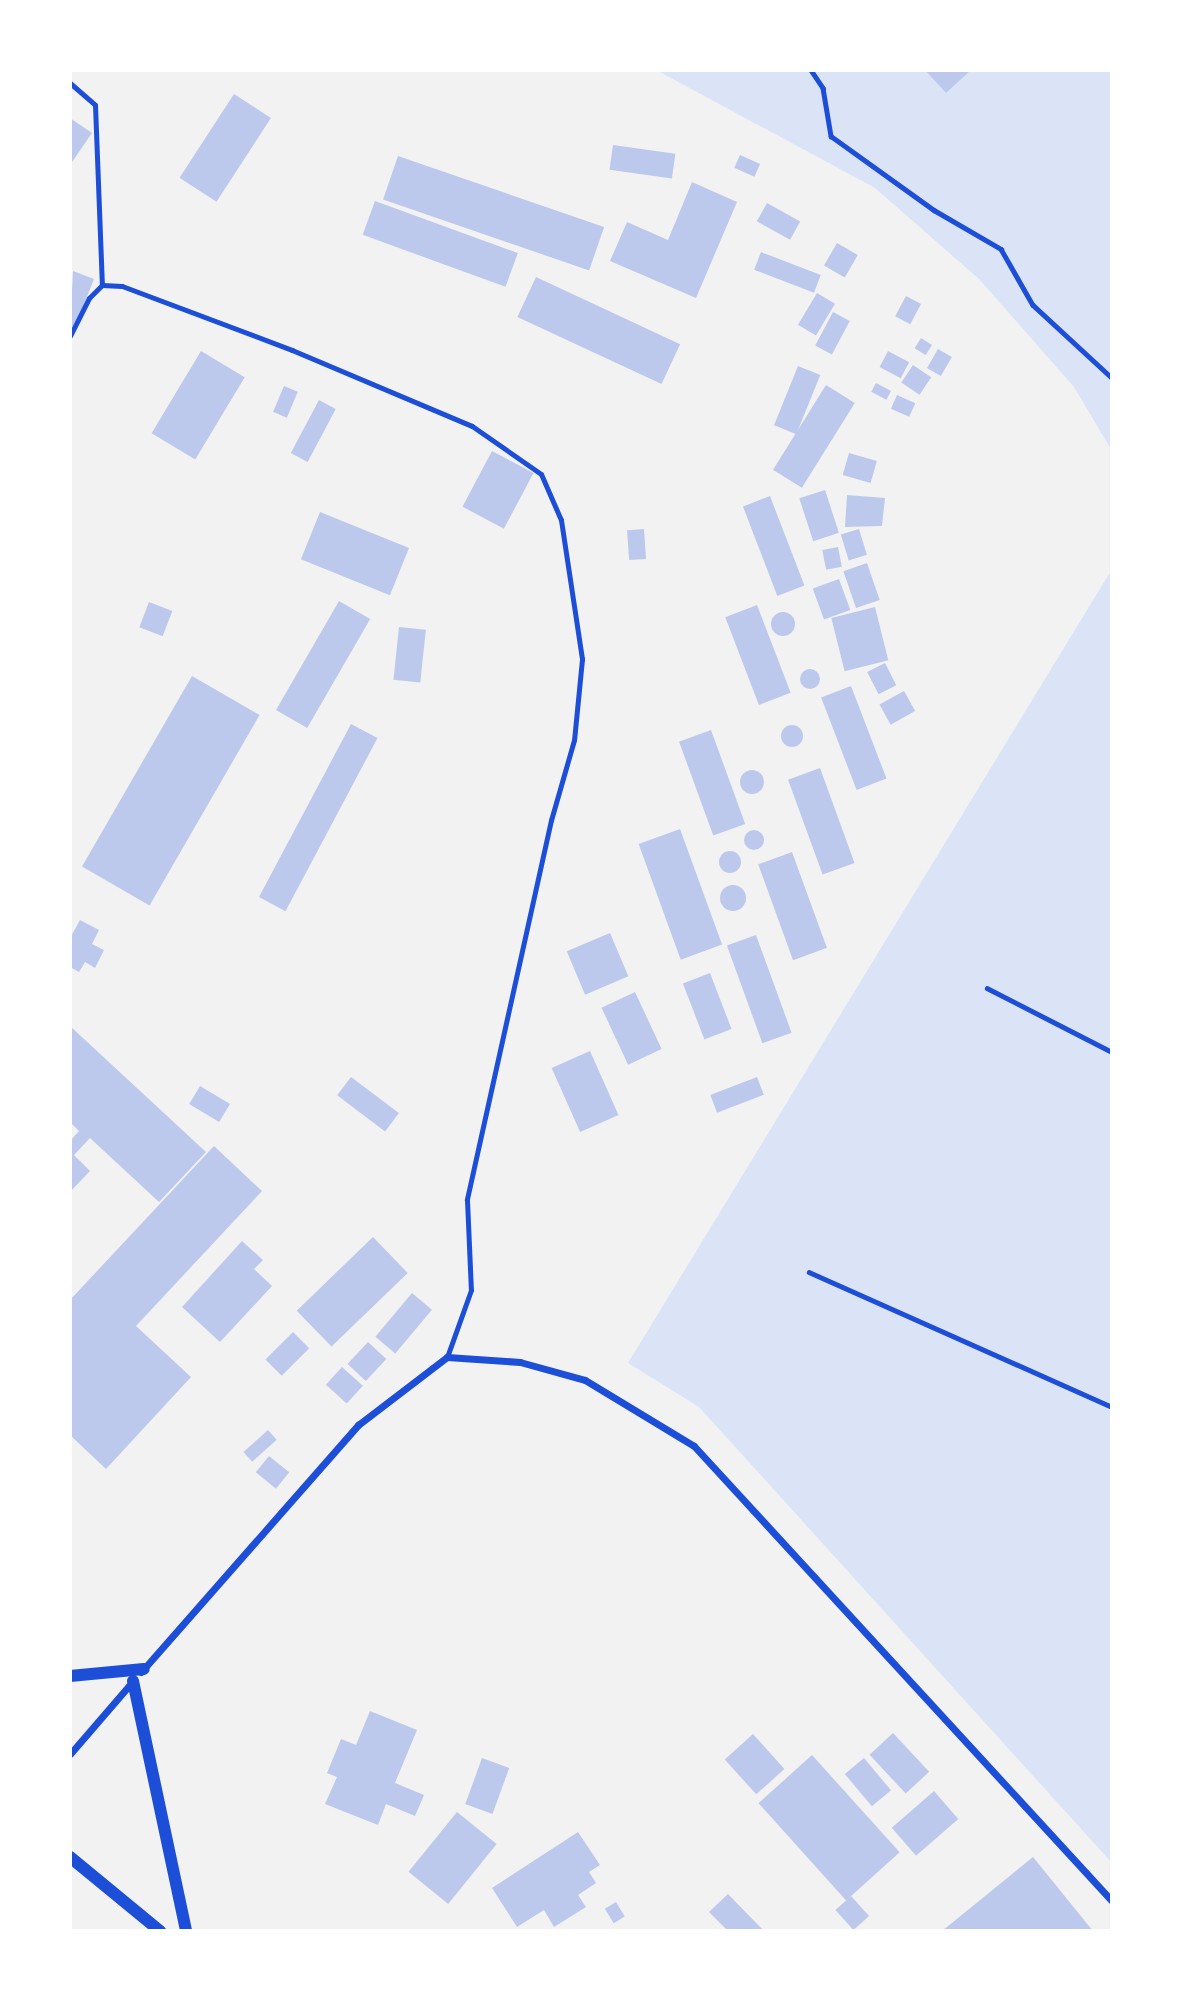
<!DOCTYPE html>
<style>
body{margin:0}
#map{position:relative;width:1182px;height:2001px;overflow:hidden;background:#f2f2f2;font-family:"Fira Sans",sans-serif}
div>[style]{position:absolute}
[style*='--x']{left:calc(var(--x)*1px);top:calc(var(--y)*1px);width:calc(var(--w)*1px);rotate:calc(var(--a)*1deg)}
.green>*{inset:0;background:#dbe4f7}
.building>*{inset:0;background:#bdc9ec;transform-origin:0 0}
.round{border-radius:50%}
.path>*{height:4.5px;margin:-2.25px;padding:0 2.25px;transform-origin:2.25px;border-radius:2.25px;background:#1d4ed8}
.service>*{height:5px;margin:-2.5px;padding:0 2.5px;transform-origin:2.5px;border-radius:2.5px;background:#1d4ed8}
.minor>*{height:7px;margin:-3.5px;padding:0 3.5px;transform-origin:3.5px;border-radius:3.5px;background:#1d4ed8}
.tertiary>*{height:12px;margin:-6px;padding:0 6px;transform-origin:6px;border-radius:6px;background:#1d4ed8}
span{translate:-50% -50%;white-space:nowrap;text-align:center;line-height:1.15;-webkit-text-stroke:6px #fff;paint-order:stroke}
.frame{position:absolute;inset:0;border:72px solid #fff;pointer-events:none}
</style>
<div id="map">
<div class="green">
<div style="clip-path:polygon(656px 70px,1112px 70px,1112px 451px,1074px 387px,979px 279px,875px 188px)"></div>
<div style="clip-path:polygon(1112px 569px,1112px 1863px,699px 1407px,628px 1363px)"></div>
</div>
<div class="building">
<div style="clip-path:polygon(925px 70px,971px 70px,946px 93px)"></div>
<div style="left:234px;top:94px;width:44px;height:100px;rotate:33deg"></div>
<div style="clip-path:polygon(70px 118px,92px 133px,70px 165px)"></div>
<div style="left:613px;top:145px;width:63px;height:25px;rotate:8deg"></div>
<div style="left:740px;top:155px;width:22px;height:14px;rotate:24deg"></div>
<div style="left:398px;top:156px;width:218px;height:46px;rotate:19deg"></div>
<div style="clip-path:polygon(692px 182px,737px 202px,696px 298px,610px 261px,627px 222px,668px 240px)"></div>
<div style="left:375px;top:201px;width:152px;height:36px;rotate:20deg"></div>
<div style="left:767px;top:203px;width:38px;height:21px;rotate:29deg"></div>
<div style="left:837px;top:243px;width:24px;height:26px;rotate:30deg"></div>
<div style="left:761px;top:252px;width:64px;height:19px;rotate:21deg"></div>
<div style="clip-path:polygon(73px 271px,94px 279px,74px 330px,70px 328px)"></div>
<div style="left:536px;top:277px;width:159px;height:44px;rotate:25deg"></div>
<div style="left:817px;top:293px;width:21px;height:37px;rotate:31deg"></div>
<div style="left:906px;top:296px;width:17px;height:23px;rotate:28deg"></div>
<div style="left:833px;top:312px;width:19px;height:38px;rotate:28deg"></div>
<div style="left:921px;top:338px;width:13px;height:12px;rotate:32deg"></div>
<div style="left:938px;top:349px;width:16px;height:22px;rotate:30deg"></div>
<div style="left:201px;top:351px;width:51px;height:96px;rotate:31deg"></div>
<div style="left:888px;top:351px;width:24px;height:18px;rotate:28deg"></div>
<div style="left:913px;top:365px;width:22px;height:21px;rotate:34deg"></div>
<div style="left:798px;top:366px;width:24px;height:64px;rotate:22deg"></div>
<div style="left:876px;top:383px;width:17px;height:10px;rotate:28deg"></div>
<div style="left:826px;top:385px;width:34px;height:100px;rotate:32deg"></div>
<div style="left:284px;top:386px;width:15px;height:28px;rotate:23deg"></div>
<div style="left:897px;top:395px;width:20px;height:15px;rotate:24deg"></div>
<div style="left:319px;top:400px;width:19px;height:60px;rotate:28deg"></div>
<div style="left:492px;top:451px;width:47px;height:63px;rotate:28deg"></div>
<div style="left:849px;top:453px;width:29px;height:23px;rotate:16deg"></div>
<div style="left:825px;top:490px;width:45px;height:27px;rotate:72deg"></div>
<div style="clip-path:polygon(847px 495px,885px 498px,882px 526px,845px 527px)"></div>
<div style="left:770px;top:496px;width:96px;height:29px;rotate:69deg"></div>
<div style="left:320px;top:512px;width:96px;height:51px;rotate:22deg"></div>
<div style="left:644px;top:529px;width:30px;height:17px;rotate:86deg"></div>
<div style="left:859px;top:529px;width:27px;height:19px;rotate:73deg"></div>
<div style="left:838px;top:547px;width:20px;height:16px;rotate:79deg"></div>
<div style="left:867px;top:563px;width:39px;height:25px;rotate:71deg"></div>
<div style="left:839px;top:579px;width:33px;height:28px;rotate:70deg"></div>
<div style="left:339px;top:601px;width:36px;height:126px;rotate:30deg"></div>
<div style="left:149px;top:602px;width:25px;height:27px;rotate:21deg"></div>
<div style="left:757px;top:605px;width:94px;height:34px;rotate:69deg"></div>
<div style="left:875px;top:607px;width:55px;height:45px;rotate:76deg"></div>
<div class="round" style="left:771px;top:612px;width:24px;height:24px"></div>
<div style="left:399px;top:627px;width:27px;height:53px;rotate:6deg"></div>
<div style="left:885px;top:663px;width:25px;height:20px;rotate:63deg"></div>
<div class="round" style="left:800px;top:669px;width:20px;height:20px"></div>
<div style="left:192px;top:676px;width:78px;height:220px;rotate:30deg"></div>
<div style="left:851px;top:686px;width:99px;height:32px;rotate:69deg"></div>
<div style="left:904px;top:691px;width:23px;height:28px;rotate:61deg"></div>
<div style="left:351px;top:724px;width:30px;height:196px;rotate:28deg"></div>
<div class="round" style="left:781px;top:725px;width:22px;height:22px"></div>
<div style="left:711px;top:730px;width:100px;height:34px;rotate:70deg"></div>
<div style="left:820px;top:768px;width:101px;height:34px;rotate:70deg"></div>
<div class="round" style="left:740px;top:770px;width:24px;height:24px"></div>
<div style="left:680px;top:829px;width:123px;height:44px;rotate:70deg"></div>
<div class="round" style="left:744px;top:830px;width:20px;height:20px"></div>
<div class="round" style="left:719px;top:851px;width:22px;height:22px"></div>
<div style="left:792px;top:852px;width:102px;height:36px;rotate:70deg"></div>
<div class="round" style="left:720px;top:885px;width:26px;height:26px"></div>
<div style="clip-path:polygon(80px 920px,99px 930px,92px 944px,104px 950px,95px 968px,85px 962px,79px 972px,70px 967px,70px 938px)"></div>
<div style="left:610px;top:933px;width:47px;height:47px;rotate:67deg"></div>
<div style="left:756px;top:935px;width:104px;height:31px;rotate:70deg"></div>
<div style="left:710px;top:973px;width:60px;height:29px;rotate:69deg"></div>
<div style="left:635px;top:992px;width:63px;height:37px;rotate:65deg"></div>
<div style="clip-path:polygon(70px 1026px,206px 1152px,159px 1202px,90px 1138px,74px 1155px,90px 1171px,70px 1192px,70px 1141px,79px 1131px,70px 1122px)"></div>
<div style="left:590px;top:1051px;width:70px;height:42px;rotate:66deg"></div>
<div style="left:351px;top:1077px;width:60px;height:23px;rotate:37deg"></div>
<div style="left:757px;top:1077px;width:19px;height:50px;rotate:69deg"></div>
<div style="left:200px;top:1086px;width:35px;height:21px;rotate:31deg"></div>
<div style="clip-path:polygon(214px 1146px,262px 1191px,136px 1326px,191px 1377px,106px 1469px,70px 1435px,70px 1300px)"></div>
<div style="left:373px;top:1237px;width:50px;height:106px;rotate:46deg"></div>
<div style="clip-path:polygon(242px 1241px,263px 1260px,254px 1269px,272px 1286px,220px 1342px,182px 1307px)"></div>
<div style="left:412px;top:1293px;width:26px;height:57px;rotate:40deg"></div>
<div style="left:293px;top:1332px;width:23px;height:39px;rotate:45deg"></div>
<div style="left:368px;top:1342px;width:25px;height:30px;rotate:43deg"></div>
<div style="left:342px;top:1367px;width:28px;height:24px;rotate:42deg"></div>
<div style="left:268px;top:1430px;width:13px;height:33px;rotate:48deg"></div>
<div style="left:269px;top:1456px;width:26px;height:21px;rotate:39deg"></div>
<div style="clip-path:polygon(370px 1711px,417px 1730px,395px 1783px,424px 1795px,415px 1816px,386px 1804px,378px 1825px,325px 1804px,337px 1777px,327px 1773px,341px 1739px,356px 1745px)"></div>
<div style="left:893px;top:1733px;width:53px;height:32px;rotate:47deg"></div>
<div style="left:753px;top:1734px;width:47px;height:38px;rotate:48deg"></div>
<div style="left:812px;top:1755px;width:131px;height:72px;rotate:48deg"></div>
<div style="left:482px;top:1758px;width:29px;height:49px;rotate:20deg"></div>
<div style="left:864px;top:1758px;width:42px;height:25px;rotate:50deg"></div>
<div style="left:934px;top:1791px;width:37px;height:56px;rotate:49deg"></div>
<div style="left:457px;top:1812px;width:51px;height:77px;rotate:39deg"></div>
<div style="clip-path:polygon(578px 1832px,600px 1865px,589px 1872px,596px 1883px,578px 1895px,586px 1907px,554px 1927px,544px 1910px,517px 1927px,492px 1888px)"></div>
<div style="clip-path:polygon(1033px 1857px,1093px 1931px,942px 1931px)"></div>
<div style="clip-path:polygon(728px 1894px,764px 1931px,728px 1931px,709px 1912px)"></div>
<div style="left:851px;top:1896px;width:27px;height:21px;rotate:48deg"></div>
<div style="left:616px;top:1902px;width:17px;height:13px;rotate:59deg"></div>
</div>
<div class="path">
<div style="--x:811;--y:70;--w:22;--a:56"></div>
<div style="--x:823;--y:88;--w:49;--a:80.5"></div>
<div style="--x:831;--y:136;--w:127;--a:35.7"></div>
<div style="--x:934;--y:210;--w:78;--a:30.2"></div>
<div style="--x:1001;--y:249;--w:64;--a:60.3"></div>
<div style="--x:1033;--y:305;--w:108;--a:42.7"></div>
<div style="--x:987;--y:988;--w:140;--a:27.1"></div>
<div style="--x:809;--y:1272;--w:332;--a:24"></div>
</div>
<div class="service">
<div style="--x:70;--y:83;--w:33;--a:41"></div>
<div style="--x:95;--y:105;--w:180;--a:87.8"></div>
<div style="--x:70;--y:336;--w:42;--a:-63.4"></div>
<div style="--x:89;--y:298;--w:18;--a:-45"></div>
<div style="--x:102;--y:285;--w:20;--a:3"></div>
<div style="--x:122;--y:286;--w:182;--a:20.6"></div>
<div style="--x:292;--y:350;--w:195;--a:22.9"></div>
<div style="--x:472;--y:426;--w:84;--a:34.8"></div>
<div style="--x:541;--y:474;--w:50;--a:66.5"></div>
<div style="--x:561;--y:520;--w:141;--a:81.4"></div>
<div style="--x:582;--y:659;--w:81;--a:95.6"></div>
<div style="--x:574;--y:740;--w:83;--a:106"></div>
<div style="--x:551;--y:820;--w:389;--a:102.5"></div>
<div style="--x:467;--y:1200;--w:90;--a:87.5"></div>
<div style="--x:471;--y:1290;--w:71;--a:109.7"></div>
</div>
<div class="minor">
<div style="--x:141;--y:1672;--w:329;--a:-48.7"></div>
<div style="--x:358;--y:1425;--w:112;--a:-37.4"></div>
<div style="--x:447;--y:1357;--w:73;--a:3.9"></div>
<div style="--x:520;--y:1362;--w:67;--a:15.5"></div>
<div style="--x:585;--y:1380;--w:127;--a:31.2"></div>
<div style="--x:694;--y:1446;--w:618;--a:47.43"></div>
<div style="--x:70;--y:1754;--w:96;--a:-49.2"></div>
</div>
<div class="tertiary">
<div style="--x:70;--y:1676;--w:74;--a:-5.4"></div>
<div style="--x:133;--y:1681;--w:256;--a:78"></div>
<div style="--x:70;--y:1857;--w:117;--a:39.4"></div>
</div>
<div class="frame"></div>
</div>
